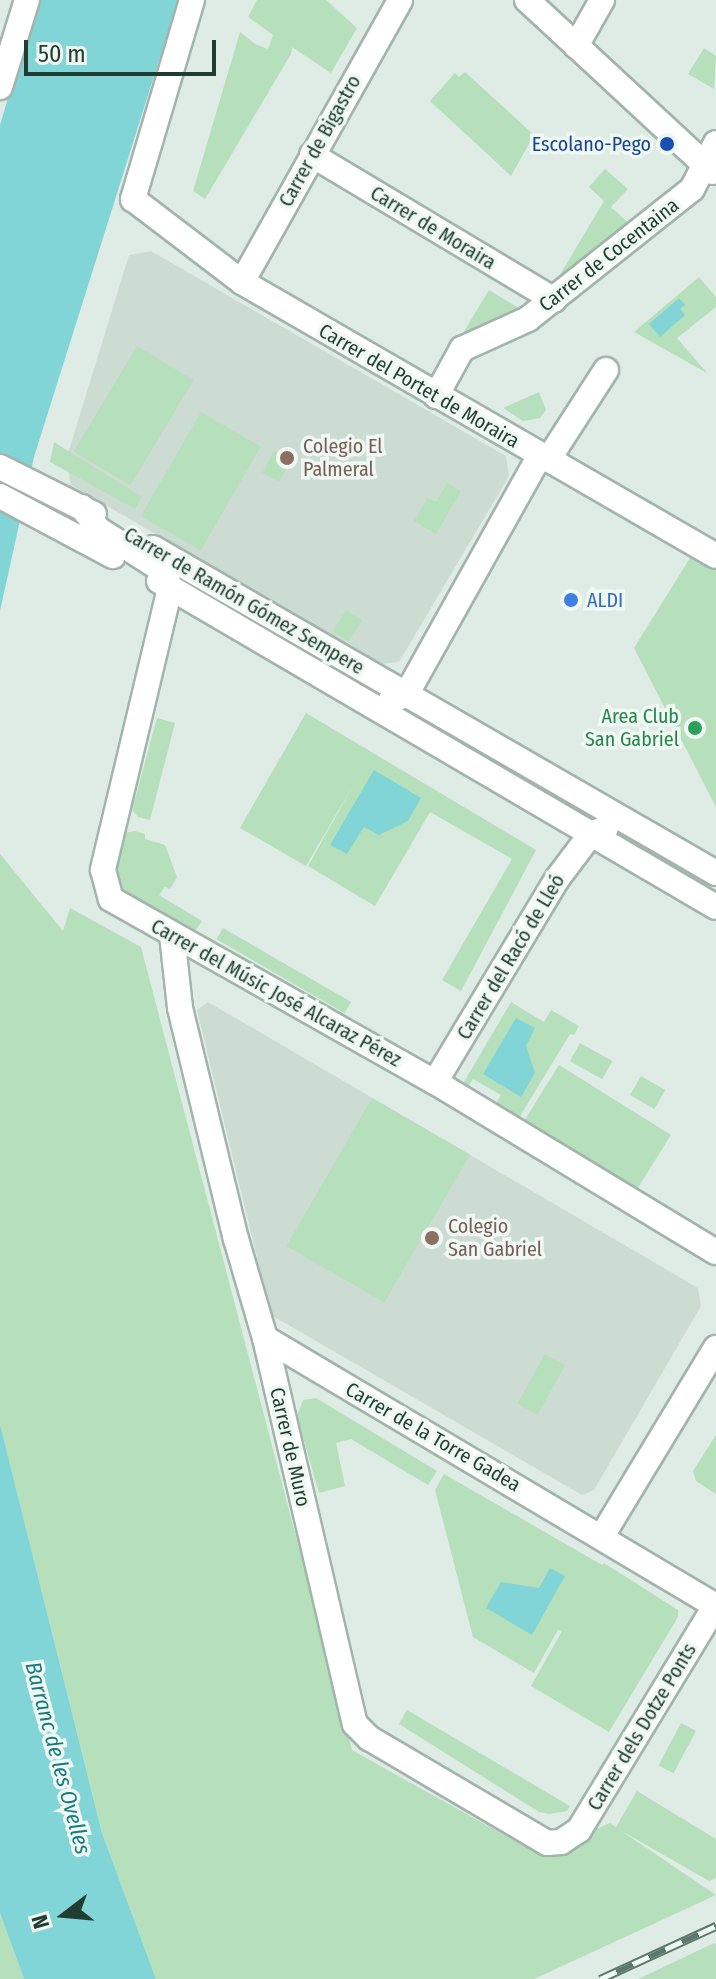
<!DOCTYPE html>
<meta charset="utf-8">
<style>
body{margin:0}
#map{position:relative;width:716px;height:1979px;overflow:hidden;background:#dfece5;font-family:"Fira Sans Condensed",sans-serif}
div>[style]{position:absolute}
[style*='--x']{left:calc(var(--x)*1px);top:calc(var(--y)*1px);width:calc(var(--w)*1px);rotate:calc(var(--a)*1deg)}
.built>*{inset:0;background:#cddcd3}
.green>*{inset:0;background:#b6dfbb;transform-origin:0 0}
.water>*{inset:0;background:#82d5d6}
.roads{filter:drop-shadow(2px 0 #a2b4ab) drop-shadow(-2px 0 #a2b4ab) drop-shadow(0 2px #a2b4ab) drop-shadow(0 -2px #a2b4ab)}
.minor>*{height:24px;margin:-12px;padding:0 12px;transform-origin:12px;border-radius:12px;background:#fff}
.rail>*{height:9px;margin-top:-4.5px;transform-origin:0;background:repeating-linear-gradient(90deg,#f0f8f3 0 18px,#59796c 0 36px);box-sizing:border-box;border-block:2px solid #59796c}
.dots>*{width:22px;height:22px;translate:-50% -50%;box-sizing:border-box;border:4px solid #f0f8f3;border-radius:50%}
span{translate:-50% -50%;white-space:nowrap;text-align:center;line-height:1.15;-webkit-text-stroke:7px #f0f8f3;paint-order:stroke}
.street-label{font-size:20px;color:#1f3d31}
.transit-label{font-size:20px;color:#164399}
.right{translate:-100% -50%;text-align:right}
.education-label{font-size:20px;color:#785e54}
.left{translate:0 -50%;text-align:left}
.shop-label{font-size:20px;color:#366cbe}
.leisure-label{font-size:20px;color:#27864d}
.water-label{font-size:22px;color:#147b7e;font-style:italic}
.north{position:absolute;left:24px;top:1875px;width:80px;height:80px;-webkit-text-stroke:6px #f0f8f3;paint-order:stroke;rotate:254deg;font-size:22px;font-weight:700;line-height:32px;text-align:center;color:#1f3d31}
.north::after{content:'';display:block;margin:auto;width:28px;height:36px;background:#1f3d31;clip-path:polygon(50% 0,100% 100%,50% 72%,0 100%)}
.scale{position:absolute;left:24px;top:40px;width:192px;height:36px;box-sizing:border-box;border:4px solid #1f3d31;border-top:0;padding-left:10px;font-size:24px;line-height:28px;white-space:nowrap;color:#1f3d31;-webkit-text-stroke:6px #f0f8f3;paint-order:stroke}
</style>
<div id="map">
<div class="built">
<div style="clip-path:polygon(151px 251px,506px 456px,509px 476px,399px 662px,380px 664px,71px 485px,66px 460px,129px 255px)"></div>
<div style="clip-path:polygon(208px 1002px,698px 1288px,701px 1306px,594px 1490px,582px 1495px,271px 1315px,197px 1010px)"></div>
</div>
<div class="green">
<div style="clip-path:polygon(257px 0,326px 0,357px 28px,331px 73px,292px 47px,291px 54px,205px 199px,193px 191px,240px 32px,255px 44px,268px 49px,273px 35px,248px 17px)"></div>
<div style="clip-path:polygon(704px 48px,716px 56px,714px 89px,688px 74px)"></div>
<div style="clip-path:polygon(465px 72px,534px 135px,511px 176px,430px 101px,455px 73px,459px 77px)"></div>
<div style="clip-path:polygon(605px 169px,628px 189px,611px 207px,635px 229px,569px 284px,558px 278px,604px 201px,589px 187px)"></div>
<div style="clip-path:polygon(699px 277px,716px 297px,716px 307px,677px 338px,707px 373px,634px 332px)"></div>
<div style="clip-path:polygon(489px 290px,525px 312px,459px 340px)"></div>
<div style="left:137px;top:346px;width:66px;height:123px;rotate:31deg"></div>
<div style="clip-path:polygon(539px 392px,546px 410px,540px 418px,523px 421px,503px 408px)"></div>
<div style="left:201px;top:412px;width:69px;height:120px;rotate:30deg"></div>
<div style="clip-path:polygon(54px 442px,142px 497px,135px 509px,50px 462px)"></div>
<div style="left:274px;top:451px;width:19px;height:25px;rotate:28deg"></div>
<div style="clip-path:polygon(447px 483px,461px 491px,436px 534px,414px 521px,427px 498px,436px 502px)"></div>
<div style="clip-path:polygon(695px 550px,716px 563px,716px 807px,634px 648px)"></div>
<div style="left:346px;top:610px;width:19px;height:25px;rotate:32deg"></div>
<div style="clip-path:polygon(306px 713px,536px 850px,461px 991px,442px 980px,512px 859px,430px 812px,375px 906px,308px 866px,355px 782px,306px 866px,240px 828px)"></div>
<div style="clip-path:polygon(157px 718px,175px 723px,150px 820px,138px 817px,132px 810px)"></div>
<div style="clip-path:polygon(135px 831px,145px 834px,145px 839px,165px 845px,177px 877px,170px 889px,165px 887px,159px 895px,202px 921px,196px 930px,121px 889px,115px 881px,125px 833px)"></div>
<div style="clip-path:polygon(0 854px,63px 931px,70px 908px,141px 947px,352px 1750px,540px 1855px,610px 1823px,616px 1827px,637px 1791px,716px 1839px,716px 1878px,709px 1881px,620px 1830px,716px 1895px,534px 1979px,156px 1979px,102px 1833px,0 1424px)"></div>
<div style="left:223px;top:928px;width:148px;height:13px;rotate:30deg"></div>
<div style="clip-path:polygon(511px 1002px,544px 1022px,551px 1010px,579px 1026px,574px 1035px,570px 1034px,517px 1121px,493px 1108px,501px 1095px,473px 1079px,466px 1090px,464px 1082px)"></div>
<div style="left:580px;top:1043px;width:37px;height:21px;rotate:29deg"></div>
<div style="left:559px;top:1065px;width:132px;height:68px;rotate:32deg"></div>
<div style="left:641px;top:1076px;width:28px;height:22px;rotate:30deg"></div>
<div style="left:372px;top:1098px;width:113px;height:171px;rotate:30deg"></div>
<div style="left:545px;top:1354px;width:23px;height:57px;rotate:29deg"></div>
<div style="clip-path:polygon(316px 1398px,437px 1471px,428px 1485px,351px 1439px,336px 1443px,345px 1486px,319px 1493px,297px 1416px,303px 1400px)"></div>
<div style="clip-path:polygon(716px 1435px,716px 1494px,696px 1481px,693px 1471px)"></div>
<div style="clip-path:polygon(444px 1474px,602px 1565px,604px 1563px,678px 1610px,678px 1617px,609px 1732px,531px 1686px,562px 1631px,558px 1630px,534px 1673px,473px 1637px,435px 1490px)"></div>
<div style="clip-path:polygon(407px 1710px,570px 1806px,567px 1811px,549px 1814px,539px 1812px,399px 1724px)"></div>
<div style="left:681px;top:1723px;width:17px;height:48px;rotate:28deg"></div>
<div style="clip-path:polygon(0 1913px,24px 1979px,0 1979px)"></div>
<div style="clip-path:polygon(716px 1943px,716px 1979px,638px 1979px,710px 1945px)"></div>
</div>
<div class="water">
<div style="clip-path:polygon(37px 0,178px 0,34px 457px,0 611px,0 125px)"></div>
<div style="clip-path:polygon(679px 298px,685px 305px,680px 309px,685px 315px,660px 337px,649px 324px)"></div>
<div style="clip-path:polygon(374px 770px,421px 798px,408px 821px,379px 835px,364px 827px,347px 854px,330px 845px)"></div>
<div style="clip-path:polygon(516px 1018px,535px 1028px,526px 1046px,535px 1073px,521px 1097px,483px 1074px)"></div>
<div style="clip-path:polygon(0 1424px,102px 1833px,156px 1979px,24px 1979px,0 1913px)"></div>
<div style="clip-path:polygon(550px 1568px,565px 1576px,532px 1635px,486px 1608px,501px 1582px,539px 1588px)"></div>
</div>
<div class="roads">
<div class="minor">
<div style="--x:192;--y:0;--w:208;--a:106.5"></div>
<div style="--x:133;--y:199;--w:137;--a:37.3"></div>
<div style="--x:242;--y:282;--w:547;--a:30.03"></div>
<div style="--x:527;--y:0;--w:253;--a:42.8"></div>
<div style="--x:576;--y:46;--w:53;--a:-60.5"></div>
<div style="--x:0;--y:87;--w:91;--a:-72.8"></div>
<div style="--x:312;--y:155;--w:282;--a:30.9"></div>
<div style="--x:242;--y:282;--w:323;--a:-60.7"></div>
<div style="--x:436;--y:396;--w:54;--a:-61"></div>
<div style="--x:462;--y:349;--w:72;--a:-24.4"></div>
<div style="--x:528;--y:319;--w:209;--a:-38.4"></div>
<div style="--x:692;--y:189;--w:52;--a:-62.4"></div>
<div style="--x:548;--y:460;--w:107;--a:-57.2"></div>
<div style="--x:0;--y:467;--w:105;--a:26.6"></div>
<div style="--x:0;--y:496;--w:128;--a:28"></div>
<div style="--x:82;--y:507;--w:27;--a:54"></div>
<div style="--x:98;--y:529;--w:80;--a:32.7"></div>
<div style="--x:165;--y:572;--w:17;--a:73"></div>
<div style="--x:170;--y:588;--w:290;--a:103.4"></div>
<div style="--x:103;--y:870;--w:30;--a:75"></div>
<div style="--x:111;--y:899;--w:372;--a:29.5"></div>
<div style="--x:435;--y:1082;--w:328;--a:31.2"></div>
<div style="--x:153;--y:548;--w:650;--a:30"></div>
<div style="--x:159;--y:581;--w:645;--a:30.34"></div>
<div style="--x:391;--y:700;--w:16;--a:-18"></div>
<div style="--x:406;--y:695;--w:275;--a:-60.8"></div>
<div style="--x:172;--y:935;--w:73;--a:83.7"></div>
<div style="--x:180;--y:1008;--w:238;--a:76.4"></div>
<div style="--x:236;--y:1239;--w:103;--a:73.7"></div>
<div style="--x:265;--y:1338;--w:396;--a:76.9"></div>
<div style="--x:355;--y:1724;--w:20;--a:45"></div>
<div style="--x:369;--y:1738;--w:207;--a:30.5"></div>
<div style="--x:547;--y:1843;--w:14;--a:-4"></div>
<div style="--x:561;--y:1842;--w:22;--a:-34"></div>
<div style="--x:579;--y:1830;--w:263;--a:-58.7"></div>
<div style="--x:435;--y:1082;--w:237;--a:-59"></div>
<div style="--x:557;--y:879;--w:56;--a:-52.9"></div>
<div style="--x:591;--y:834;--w:16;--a:-22"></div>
<div style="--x:265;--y:1338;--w:525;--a:30.72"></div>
<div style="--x:602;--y:1536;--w:220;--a:-58.8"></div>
</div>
</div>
<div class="rail">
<div style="--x:600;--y:1979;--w:128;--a:-24.6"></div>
</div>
<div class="dots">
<div style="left:667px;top:144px;background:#1a4fb4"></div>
<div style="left:287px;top:458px;background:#8d6e63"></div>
<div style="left:571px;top:600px;background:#3f7fe0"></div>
<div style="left:695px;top:728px;background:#2e9e5b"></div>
<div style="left:432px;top:1238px;background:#8d6e63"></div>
</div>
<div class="street-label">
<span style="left:320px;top:141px;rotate:-61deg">Carrer de Bigastro</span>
<span style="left:433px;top:228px;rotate:31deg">Carrer de Moraira</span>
<span style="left:609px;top:255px;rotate:-38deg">Carrer de Cocentaina</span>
<span style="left:419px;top:386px;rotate:30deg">Carrer del Portet de Moraira</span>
<span style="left:244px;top:601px;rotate:30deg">Carrer de Ramón Gómez Sempere</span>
<span style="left:511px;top:957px;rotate:-59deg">Carrer del Racó de Lleó</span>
<span style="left:276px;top:993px;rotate:29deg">Carrer del Músic José Alcaraz Pérez</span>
<span style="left:433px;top:1437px;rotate:30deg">Carrer de la Torre Gadea</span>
<span style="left:290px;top:1447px;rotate:77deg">Carrer de Muro</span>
<span style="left:642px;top:1727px;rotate:-59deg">Carrer dels Dotze Ponts</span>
</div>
<div class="transit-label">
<span class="right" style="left:651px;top:144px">Escolano-Pego</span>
</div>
<div class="education-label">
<span class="left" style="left:303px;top:458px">Colegio El<br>Palmeral</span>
<span class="left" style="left:448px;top:1238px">Colegio<br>San Gabriel</span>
</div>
<div class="shop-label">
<span class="left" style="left:587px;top:600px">ALDI</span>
</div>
<div class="leisure-label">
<span class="right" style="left:679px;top:728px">Area Club<br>San Gabriel</span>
</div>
<div class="water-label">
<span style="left:58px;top:1758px;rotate:75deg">Barranc de les Ovelles</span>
</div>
<div class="north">N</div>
<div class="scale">50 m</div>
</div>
